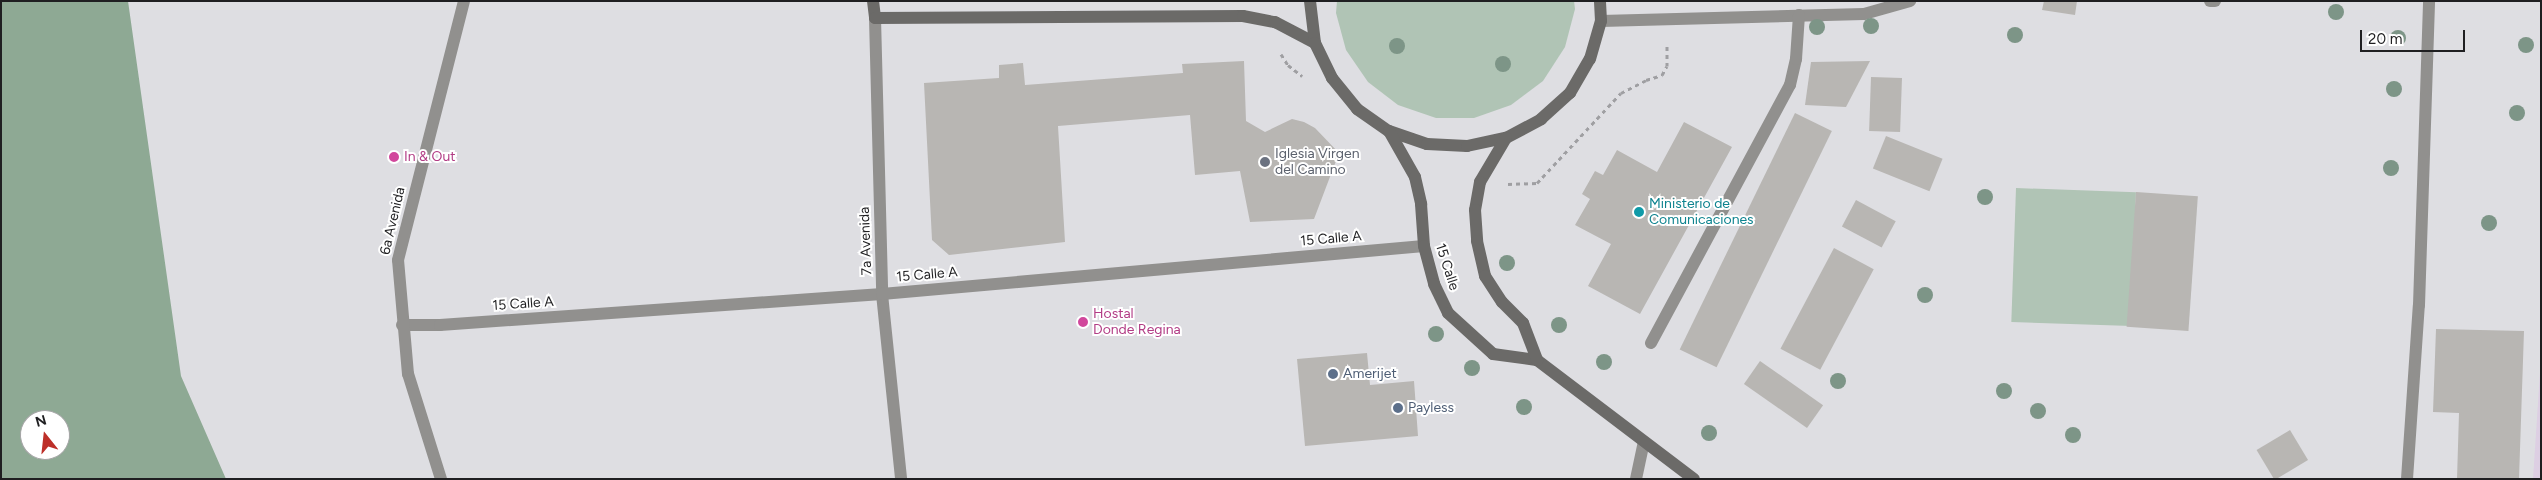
<!DOCTYPE html>
<style>
body{margin:0}
#map{position:relative;width:2542px;height:480px;overflow:hidden;background:#dedee2;font-family:Figtree,sans-serif}
div>[style]{position:absolute}
[style*='--x']{left:calc(var(--x)*1px);top:calc(var(--y)*1px);width:calc(var(--w)*1px);rotate:calc(var(--a)*1deg)}
.industrial>*{inset:0;background:#ddcfe3}
.green>*{inset:0;background:#b0c4b5;transform-origin:0 0}
.forest>*{inset:0;background:#8ea994}
.building>*{inset:0;background:#b8b6b3;transform-origin:0 0}
.path>*{height:3px;margin-top:-1.5px;transform-origin:0;background:repeating-linear-gradient(90deg,#9f9fa2 0 4px,transparent 0 8px)}
.lane>*{height:12px;margin:-6px;padding:0 6px;transform-origin:6px;border-radius:6px;background:#91908e}
.street>*{height:12px;margin:-6px;padding:0 6px;transform-origin:6px;border-radius:6px;background:#91908e}
.secondary>*{height:12px;margin:-6px;padding:0 6px;transform-origin:6px;border-radius:6px;background:#6b6a68}
.trees>*{width:16px;height:16px;margin:-8px;border-radius:50%;background:#7d9587}
.dots>*{width:14px;height:14px;translate:-50% -50%;box-sizing:border-box;border:2px solid #fff;border-radius:50%}
span{translate:-50% -50%;white-space:nowrap;text-align:center;line-height:1.15;-webkit-text-stroke:4px #fff;paint-order:stroke}
.worship-label{font-size:14px;color:#5b616d}
.left{translate:0 -50%;text-align:left}
.hotel-label{font-size:14px;color:#b23c85}
.culture-label{font-size:14px;color:#0d838f}
.street-label{font-size:14px;color:#1f1f21}
.service-label{font-size:14px;color:#4e5e75}
.frame{position:absolute;inset:0;border:2px solid #1f1f21;pointer-events:none}
.north{position:absolute;left:20px;top:410px;width:50px;height:50px;box-sizing:border-box;background:#fff;border:1px solid #a5a5a6;border-radius:50%;rotate:344deg;font-size:14px;font-weight:700;line-height:20px;text-align:center;color:#1f1f21}
.north::after{content:'';display:block;margin:auto;width:18px;height:22px;background:#bd2f29;clip-path:polygon(50% 0,100% 100%,50% 72%,0 100%)}
.scale{position:absolute;left:2360px;top:30px;width:105px;height:22px;box-sizing:border-box;border:2px solid #1f1f21;border-top:0;padding-left:6px;font-size:15px;line-height:18px;white-space:nowrap;color:#1f1f21;-webkit-text-stroke:4px #fff;paint-order:stroke}
</style>
<div id="map">
<div class="industrial">
<div style="clip-path:polygon(2541px 357px,2541px 479px,2533px 479px)"></div>
</div>
<div class="green">
<div style="clip-path:polygon(1337px 1px,1574px 1px,1575px 9px,1565px 47px,1543px 81px,1511px 105px,1474px 118px,1436px 118px,1398px 105px,1368px 82px,1346px 50px,1336px 13px)"></div>
<div style="left:2016px;top:188px;width:120px;height:134px;rotate:2deg"></div>
</div>
<div class="forest">
<div style="clip-path:polygon(evenodd,1px 1px,128px 1px,181px 376px,226px 479px,1px 479px,1px 1px,30px 420px,60px 420px,60px 450px,30px 450px,30px 420px)"></div>
</div>
<div class="building">
<div style="clip-path:polygon(2044px 1px,2077px 1px,2075px 15px,2042px 10px)"></div>
<div style="clip-path:polygon(1244px 61px,1246px 121px,1265px 132px,1292px 119px,1304px 122px,1315px 128px,1339px 153px,1314px 219px,1250px 222px,1240px 171px,1195px 175px,1190px 115px,1058px 126px,1065px 242px,949px 255px,932px 240px,924px 83px,999px 78px,999px 65px,1023px 63px,1025px 85px,1183px 73px,1182px 64px)"></div>
<div style="clip-path:polygon(1870px 61px,1846px 107px,1805px 105px,1811px 62px)"></div>
<div style="left:1871px;top:77px;width:31px;height:54px;rotate:2deg"></div>
<div style="left:1795px;top:113px;width:41px;height:263px;rotate:26deg"></div>
<div style="clip-path:polygon(1684px 122px,1732px 147px,1640px 314px,1588px 286px,1611px 244px,1575px 225px,1590px 199px,1582px 194px,1595px 171px,1603px 175px,1617px 150px,1657px 172px)"></div>
<div style="left:1886px;top:136px;width:61px;height:35px;rotate:22deg"></div>
<div style="left:2136px;top:192px;width:62px;height:135px;rotate:4deg"></div>
<div style="left:1856px;top:200px;width:45px;height:30px;rotate:28deg"></div>
<div style="left:1834px;top:248px;width:45px;height:114px;rotate:28deg"></div>
<div style="clip-path:polygon(2436px 329px,2524px 331px,2519px 479px,2457px 479px,2459px 413px,2433px 412px)"></div>
<div style="clip-path:polygon(1367px 353px,1370px 385px,1414px 381px,1418px 436px,1305px 446px,1297px 359px)"></div>
<div style="left:1760px;top:361px;width:77px;height:28px;rotate:35deg"></div>
<div style="left:2290px;top:430px;width:35px;height:39px;rotate:59deg"></div>
</div>
<div class="path">
<div style="--x:1281;--y:54;--w:13;--a:58"></div>
<div style="--x:1288;--y:65;--w:18;--a:38"></div>
<div style="--x:1508;--y:184;--w:29;--a:-2"></div>
<div style="--x:1537;--y:183;--w:123;--a:-47"></div>
<div style="--x:1621;--y:93;--w:28;--a:-27"></div>
<div style="--x:1646;--y:80;--w:17;--a:-17"></div>
<div style="--x:1662;--y:75;--w:10;--a:-61"></div>
<div style="--x:1667;--y:66;--w:23;--a:-90"></div>
</div>
<div class="lane">
<div style="--x:2210;--y:1;--w:5;--a:0"></div>
<div style="--x:1601;--y:21;--w:263;--a:-1.5"></div>
<div style="--x:1864;--y:14;--w:48;--a:-15.8"></div>
<div style="--x:1651;--y:343;--w:293;--a:-61.7"></div>
<div style="--x:1790;--y:85;--w:27;--a:-77"></div>
<div style="--x:1796;--y:59;--w:44;--a:-86.1"></div>
<div style="--x:2407;--y:479;--w:174;--a:-86.1"></div>
<div style="--x:2419;--y:305;--w:304;--a:-88.1"></div>
</div>
<div class="street">
<div style="--x:875;--y:18;--w:276;--a:88.5"></div>
<div style="--x:882;--y:294;--w:186;--a:84.1"></div>
<div style="--x:402;--y:325;--w:38;--a:0"></div>
<div style="--x:440;--y:325;--w:443;--a:-4"></div>
<div style="--x:882;--y:294;--w:544;--a:-5.06"></div>
<div style="--x:441;--y:479;--w:110;--a:-107.4"></div>
<div style="--x:408;--y:374;--w:114;--a:-95"></div>
<div style="--x:398;--y:260;--w:267;--a:-75.7"></div>
<div style="--x:1636;--y:479;--w:38;--a:-78"></div>
</div>
<div class="secondary">
<div style="--x:873;--y:1;--w:17;--a:83"></div>
<div style="--x:875;--y:18;--w:368;--a:-0.3"></div>
<div style="--x:1243;--y:16;--w:33;--a:11"></div>
<div style="--x:1275;--y:22;--w:45;--a:27.7"></div>
<div style="--x:1310;--y:1;--w:42;--a:83.2"></div>
<div style="--x:1315;--y:43;--w:39;--a:64"></div>
<div style="--x:1332;--y:78;--w:40;--a:51"></div>
<div style="--x:1357;--y:109;--w:39;--a:35"></div>
<div style="--x:1389;--y:131;--w:40;--a:18.9"></div>
<div style="--x:1427;--y:144;--w:40;--a:2.9"></div>
<div style="--x:1467;--y:146;--w:40;--a:-12"></div>
<div style="--x:1506;--y:138;--w:40;--a:-28"></div>
<div style="--x:1541;--y:119;--w:39;--a:-42"></div>
<div style="--x:1570;--y:93;--w:39;--a:-60"></div>
<div style="--x:1590;--y:59;--w:40;--a:-74"></div>
<div style="--x:1601;--y:21;--w:20;--a:-93"></div>
<div style="--x:1389;--y:131;--w:53;--a:60.5"></div>
<div style="--x:1415;--y:177;--w:28;--a:77"></div>
<div style="--x:1421;--y:204;--w:42;--a:85.9"></div>
<div style="--x:1424;--y:246;--w:39;--a:75"></div>
<div style="--x:1434;--y:284;--w:32;--a:64"></div>
<div style="--x:1448;--y:313;--w:61;--a:42.3"></div>
<div style="--x:1493;--y:354;--w:44;--a:7.8"></div>
<div style="--x:1537;--y:360;--w:197;--a:37.2"></div>
<div style="--x:1506;--y:138;--w:51;--a:120.6"></div>
<div style="--x:1480;--y:182;--w:28;--a:100"></div>
<div style="--x:1475;--y:210;--w:31;--a:86"></div>
<div style="--x:1477;--y:241;--w:36;--a:77"></div>
<div style="--x:1485;--y:276;--w:31;--a:57"></div>
<div style="--x:1502;--y:302;--w:30;--a:45"></div>
<div style="--x:1523;--y:323;--w:40;--a:69"></div>
</div>
<div class="trees">
<div style="left:2336px;top:12px"></div>
<div style="left:1871px;top:26px"></div>
<div style="left:1817px;top:27px"></div>
<div style="left:2015px;top:35px"></div>
<div style="left:2398px;top:38px"></div>
<div style="left:2526px;top:45px"></div>
<div style="left:1397px;top:46px"></div>
<div style="left:1503px;top:64px"></div>
<div style="left:2394px;top:89px"></div>
<div style="left:2517px;top:113px"></div>
<div style="left:2391px;top:168px"></div>
<div style="left:1985px;top:197px"></div>
<div style="left:2489px;top:223px"></div>
<div style="left:1507px;top:263px"></div>
<div style="left:1925px;top:295px"></div>
<div style="left:1559px;top:325px"></div>
<div style="left:1436px;top:334px"></div>
<div style="left:1604px;top:362px"></div>
<div style="left:1472px;top:368px"></div>
<div style="left:1838px;top:381px"></div>
<div style="left:2004px;top:391px"></div>
<div style="left:1524px;top:407px"></div>
<div style="left:2038px;top:411px"></div>
<div style="left:1709px;top:433px"></div>
<div style="left:2073px;top:435px"></div>
</div>
<div class="dots">
<div style="left:394px;top:157px;background:#d1479c"></div>
<div style="left:1265px;top:162px;background:#6b7280"></div>
<div style="left:1639px;top:212px;background:#0f9aa8"></div>
<div style="left:1083px;top:322px;background:#d1479c"></div>
<div style="left:1333px;top:374px;background:#5c6f8a"></div>
<div style="left:1398px;top:408px;background:#5c6f8a"></div>
</div>
<div class="worship-label">
<span class="left" style="left:1275px;top:162px">Iglesia Virgen<br>del Camino</span>
</div>
<div class="hotel-label">
<span class="left" style="left:404px;top:157px">In &amp; Out</span>
<span class="left" style="left:1093px;top:322px">Hostal<br>Donde Regina</span>
</div>
<div class="culture-label">
<span class="left" style="left:1649px;top:212px">Ministerio de<br>Comunicaciones</span>
</div>
<div class="street-label">
<span style="left:393px;top:221px;rotate:-77deg">6a Avenida</span>
<span style="left:1331px;top:239px;rotate:-5deg">15 Calle A</span>
<span style="left:866px;top:241px;rotate:-92deg">7a Avenida</span>
<span style="left:1447px;top:267px;rotate:72deg">15 Calle</span>
<span style="left:927px;top:275px;rotate:-5deg">15 Calle A</span>
<span style="left:523px;top:304px;rotate:-4deg">15 Calle A</span>
</div>
<div class="service-label">
<span class="left" style="left:1343px;top:374px">Amerijet</span>
<span class="left" style="left:1408px;top:408px">Payless</span>
</div>
<div class="frame"></div>
<div class="north">N</div>
<div class="scale">20 m</div>
</div>
